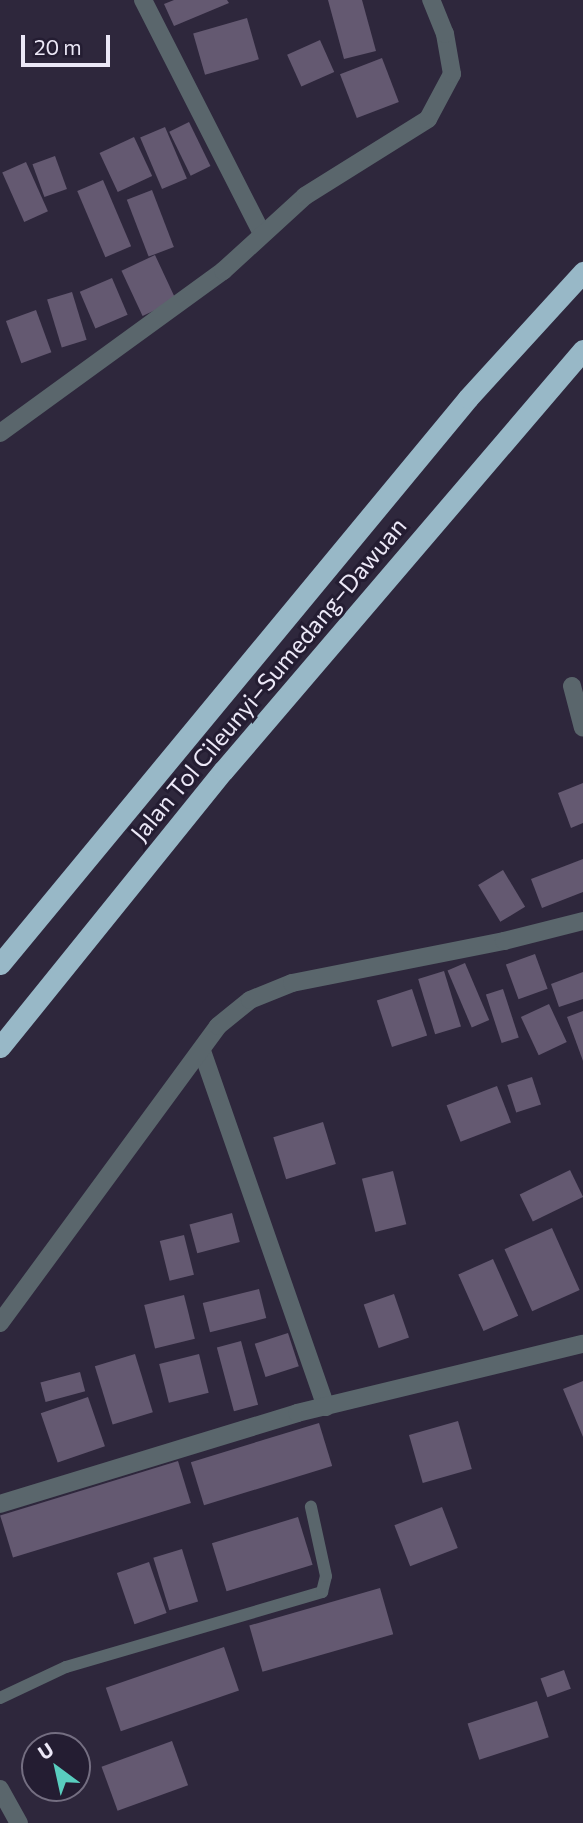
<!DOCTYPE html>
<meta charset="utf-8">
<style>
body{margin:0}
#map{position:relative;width:583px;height:1823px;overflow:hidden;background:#2e273c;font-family:Commissioner,sans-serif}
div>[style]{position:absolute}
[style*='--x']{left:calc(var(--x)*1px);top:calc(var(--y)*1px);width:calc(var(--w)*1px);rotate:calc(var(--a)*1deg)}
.building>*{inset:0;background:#645971;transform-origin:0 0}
.service>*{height:12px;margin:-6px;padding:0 6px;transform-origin:6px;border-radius:6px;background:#5a666c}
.minor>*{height:18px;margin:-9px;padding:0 9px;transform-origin:9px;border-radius:9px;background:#5a666c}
.motorway>*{height:21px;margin:-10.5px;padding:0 10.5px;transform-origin:10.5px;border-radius:10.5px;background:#98b8c7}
span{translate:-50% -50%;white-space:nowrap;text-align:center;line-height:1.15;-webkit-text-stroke:6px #241d32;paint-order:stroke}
.street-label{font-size:24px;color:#ece8f7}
.north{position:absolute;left:21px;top:1732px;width:70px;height:70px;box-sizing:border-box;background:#241d32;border:2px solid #746e81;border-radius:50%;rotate:327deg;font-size:19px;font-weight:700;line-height:28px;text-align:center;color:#ece8f7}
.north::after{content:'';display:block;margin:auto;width:24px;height:32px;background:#59cebf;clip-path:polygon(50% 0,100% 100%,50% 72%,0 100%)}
.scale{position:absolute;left:21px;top:35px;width:89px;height:32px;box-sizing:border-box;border:4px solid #ece8f7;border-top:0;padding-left:9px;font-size:21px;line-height:24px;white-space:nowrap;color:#ece8f7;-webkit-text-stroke:5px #241d32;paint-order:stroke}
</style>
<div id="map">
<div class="building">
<div style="clip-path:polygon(174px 0,227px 0,229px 3px,174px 26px,164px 4px)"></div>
<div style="clip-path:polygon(328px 0,362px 0,376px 51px,344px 59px)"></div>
<div style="left:247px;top:18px;width:43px;height:56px;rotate:74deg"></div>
<div style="left:320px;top:40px;width:35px;height:36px;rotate:66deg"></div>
<div style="left:382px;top:58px;width:47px;height:45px;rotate:69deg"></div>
<div style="left:189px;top:122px;width:49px;height:22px;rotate:64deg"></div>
<div style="left:165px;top:127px;width:56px;height:27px;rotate:67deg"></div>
<div style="left:134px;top:137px;width:43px;height:38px;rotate:65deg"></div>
<div style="left:55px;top:156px;width:35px;height:24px;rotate:70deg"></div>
<div style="left:26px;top:162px;width:54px;height:26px;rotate:66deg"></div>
<div style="left:103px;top:180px;width:72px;height:28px;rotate:67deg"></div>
<div style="left:152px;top:190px;width:61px;height:27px;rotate:69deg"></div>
<div style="left:155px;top:255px;width:50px;height:37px;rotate:65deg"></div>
<div style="left:112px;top:278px;width:40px;height:35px;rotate:67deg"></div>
<div style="left:72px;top:292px;width:50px;height:26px;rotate:73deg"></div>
<div style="left:36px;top:310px;width:45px;height:32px;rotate:70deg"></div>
<div style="clip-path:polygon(583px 783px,583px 823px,571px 828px,558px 793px)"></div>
<div style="clip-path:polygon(583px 859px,583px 892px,542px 908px,531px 879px)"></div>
<div style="left:503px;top:870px;width:43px;height:29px;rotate:59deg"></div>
<div style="left:535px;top:954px;width:37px;height:31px;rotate:70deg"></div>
<div style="left:465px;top:963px;width:62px;height:19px;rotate:67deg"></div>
<div style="left:444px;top:971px;width:58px;height:27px;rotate:73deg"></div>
<div style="clip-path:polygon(583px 972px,583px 999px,559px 1007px,551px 984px)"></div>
<div style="left:412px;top:989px;width:49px;height:37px;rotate:72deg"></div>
<div style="left:503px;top:989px;width:51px;height:18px;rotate:72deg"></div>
<div style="left:549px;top:1004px;width:42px;height:31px;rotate:65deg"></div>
<div style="clip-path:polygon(583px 1011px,583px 1061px,567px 1017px)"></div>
<div style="left:532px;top:1077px;width:29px;height:26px;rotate:72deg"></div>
<div style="left:497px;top:1086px;width:39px;height:54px;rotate:69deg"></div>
<div style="left:323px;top:1122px;width:44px;height:52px;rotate:73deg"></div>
<div style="left:570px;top:1170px;width:30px;height:56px;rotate:64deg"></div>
<div style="left:393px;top:1171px;width:55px;height:32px;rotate:76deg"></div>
<div style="left:232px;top:1213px;width:30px;height:44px;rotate:75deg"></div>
<div style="left:552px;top:1228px;width:68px;height:52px;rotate:66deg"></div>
<div style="left:184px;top:1235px;width:41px;height:25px;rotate:76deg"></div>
<div style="left:493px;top:1259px;width:62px;height:38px;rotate:66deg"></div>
<div style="left:259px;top:1289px;width:30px;height:58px;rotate:76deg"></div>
<div style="left:394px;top:1294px;width:46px;height:32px;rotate:71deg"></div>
<div style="left:184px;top:1295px;width:45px;height:41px;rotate:76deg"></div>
<div style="left:288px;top:1333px;width:35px;height:35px;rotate:72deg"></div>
<div style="left:241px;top:1341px;width:66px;height:25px;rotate:75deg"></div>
<div style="left:135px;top:1354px;width:61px;height:42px;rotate:73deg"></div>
<div style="left:199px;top:1354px;width:40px;height:41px;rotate:76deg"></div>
<div style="left:80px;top:1372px;width:20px;height:41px;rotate:75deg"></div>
<div style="clip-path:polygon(583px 1381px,583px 1437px,563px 1389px)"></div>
<div style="left:88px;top:1397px;width:52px;height:50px;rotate:71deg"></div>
<div style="left:458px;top:1421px;width:50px;height:51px;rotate:74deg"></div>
<div style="left:319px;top:1423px;width:45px;height:134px;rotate:73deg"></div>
<div style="left:178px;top:1461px;width:44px;height:186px;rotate:73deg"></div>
<div style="left:442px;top:1507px;width:44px;height:51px;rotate:69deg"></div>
<div style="left:298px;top:1517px;width:50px;height:90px;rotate:73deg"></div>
<div style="left:182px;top:1549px;width:55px;height:30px;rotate:73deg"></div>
<div style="left:149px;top:1562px;width:54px;height:34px;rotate:71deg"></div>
<div style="left:380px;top:1588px;width:48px;height:136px;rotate:74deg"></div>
<div style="left:224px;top:1647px;width:46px;height:125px;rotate:71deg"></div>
<div style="left:564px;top:1670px;width:20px;height:25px;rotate:70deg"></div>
<div style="left:537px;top:1701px;width:38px;height:73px;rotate:72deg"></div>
<div style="left:172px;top:1741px;width:47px;height:75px;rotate:70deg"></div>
</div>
<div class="service">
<div style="--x:0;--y:1698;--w:73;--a:-25.2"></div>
<div style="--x:66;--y:1667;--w:267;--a:-16.3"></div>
<div style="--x:322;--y:1592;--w:16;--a:-76"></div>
<div style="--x:326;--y:1576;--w:71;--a:-102.3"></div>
</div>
<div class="minor">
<div style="--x:143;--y:0;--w:263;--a:63"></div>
<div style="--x:0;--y:433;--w:276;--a:-36"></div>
<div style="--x:223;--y:271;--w:111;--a:-42.4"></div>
<div style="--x:305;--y:196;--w:145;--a:-32"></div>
<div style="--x:428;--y:119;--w:51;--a:-61.9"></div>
<div style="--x:452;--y:74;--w:41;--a:-99.9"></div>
<div style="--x:445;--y:34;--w:37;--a:-112"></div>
<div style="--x:572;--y:686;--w:43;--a:75.3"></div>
<div style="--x:202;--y:1051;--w:377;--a:70.8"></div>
<div style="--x:0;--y:1323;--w:368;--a:-53.7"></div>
<div style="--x:218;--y:1026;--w:41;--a:-39.1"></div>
<div style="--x:250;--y:1000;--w:45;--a:-22"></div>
<div style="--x:292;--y:983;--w:216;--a:-11.2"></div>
<div style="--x:504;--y:941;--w:81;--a:-14.2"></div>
<div style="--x:0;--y:1504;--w:311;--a:-17"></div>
<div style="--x:297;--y:1413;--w:294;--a:-13.6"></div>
<div style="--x:0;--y:1789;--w:39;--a:61"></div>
</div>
<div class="motorway">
<div style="--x:0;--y:964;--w:734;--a:-50.41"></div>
<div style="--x:468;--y:398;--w:171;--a:-47.6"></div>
<div style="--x:0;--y:1047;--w:355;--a:-51.1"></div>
<div style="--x:223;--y:771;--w:554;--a:-49.47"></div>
</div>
<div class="street-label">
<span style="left:268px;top:679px;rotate:-50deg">Jalan Tol Cileunyi–Sumedang–Dawuan</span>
</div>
<div class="north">U</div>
<div class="scale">20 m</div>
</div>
